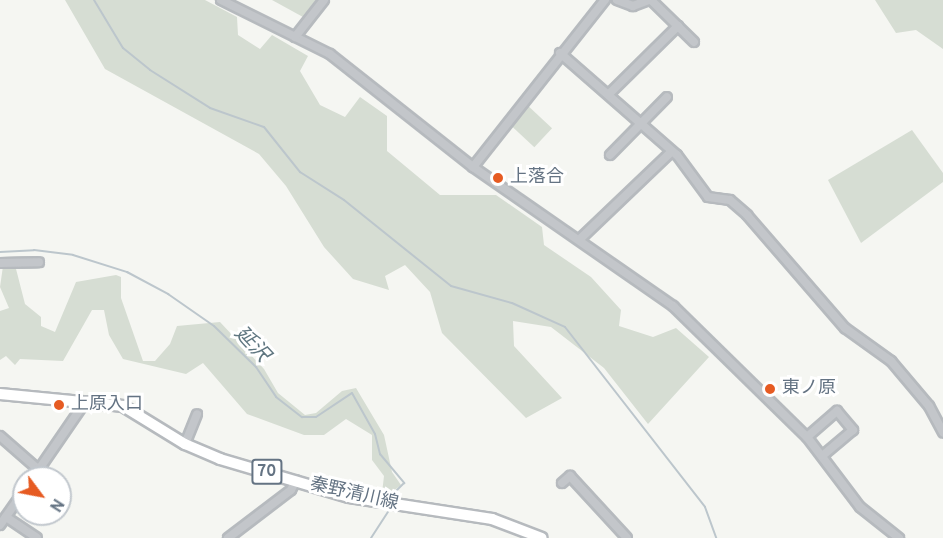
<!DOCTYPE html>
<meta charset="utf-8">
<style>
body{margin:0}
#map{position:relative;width:943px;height:538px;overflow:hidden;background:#f5f6f2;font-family:Overpass,"Noto Sans JP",sans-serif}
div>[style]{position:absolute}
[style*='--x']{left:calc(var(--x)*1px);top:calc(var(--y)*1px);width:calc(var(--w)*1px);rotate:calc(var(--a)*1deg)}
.green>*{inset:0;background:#d6ddd3;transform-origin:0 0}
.stream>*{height:2px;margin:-1px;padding:0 1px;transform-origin:1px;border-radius:1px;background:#bcc6cc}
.roads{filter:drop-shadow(2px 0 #b6babe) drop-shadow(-2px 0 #b6babe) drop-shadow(0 2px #b6babe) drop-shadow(0 -2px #b6babe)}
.minor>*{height:8px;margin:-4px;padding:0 4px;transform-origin:4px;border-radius:4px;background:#c3c6ca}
.major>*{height:10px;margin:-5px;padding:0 5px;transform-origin:5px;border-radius:5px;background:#fff}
.dots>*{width:16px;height:16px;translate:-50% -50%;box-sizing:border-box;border:3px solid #fff;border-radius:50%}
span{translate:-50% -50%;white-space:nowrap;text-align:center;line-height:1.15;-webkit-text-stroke:6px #fff;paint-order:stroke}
.shield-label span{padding:2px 4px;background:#fff;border:2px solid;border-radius:4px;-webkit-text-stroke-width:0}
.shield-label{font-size:16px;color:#647383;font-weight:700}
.poi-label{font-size:18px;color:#647383}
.left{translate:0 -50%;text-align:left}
.street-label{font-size:18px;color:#647383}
.water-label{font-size:20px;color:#5f7680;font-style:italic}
.north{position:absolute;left:12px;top:466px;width:60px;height:60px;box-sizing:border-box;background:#fff;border:2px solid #c1c7cd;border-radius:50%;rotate:122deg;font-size:16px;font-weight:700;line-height:24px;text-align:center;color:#647383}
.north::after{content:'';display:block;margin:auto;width:21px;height:27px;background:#e65b22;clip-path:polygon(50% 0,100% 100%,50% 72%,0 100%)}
</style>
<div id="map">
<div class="green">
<div style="clip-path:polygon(65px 0,205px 0,237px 17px,238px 35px,260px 49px,272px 35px,308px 56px,300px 71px,320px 105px,345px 117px,360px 97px,387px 116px,387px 151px,440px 195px,496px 195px,542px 227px,544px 245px,591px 277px,621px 310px,619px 326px,653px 337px,676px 328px,709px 357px,648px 424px,604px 368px,551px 327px,513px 321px,514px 346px,562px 398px,526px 418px,442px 333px,430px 292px,405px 265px,385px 276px,389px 290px,353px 279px,324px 247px,286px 186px,259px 154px,105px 69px)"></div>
<div style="clip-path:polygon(272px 0,316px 0,303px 17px)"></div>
<div style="clip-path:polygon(875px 0,943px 0,943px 49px,916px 30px,896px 33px)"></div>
<div style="left:525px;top:103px;width:37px;height:26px;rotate:43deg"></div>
<div style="clip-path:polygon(912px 130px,943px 173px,943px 182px,861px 243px,828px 180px)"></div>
<div style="clip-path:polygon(15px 265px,25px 304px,41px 317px,41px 326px,55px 332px,76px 282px,116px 275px,121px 277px,121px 298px,143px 361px,155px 361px,170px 344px,177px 326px,220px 322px,264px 369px,278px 393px,305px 415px,316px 413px,342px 391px,356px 388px,384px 435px,392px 472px,401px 485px,387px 496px,382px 493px,384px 476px,372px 460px,372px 435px,346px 419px,324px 435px,304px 435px,247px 414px,203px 363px,186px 374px,123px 359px,109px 335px,104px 310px,92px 310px,63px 361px,20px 359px,15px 365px,6px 356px,0 360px,0 311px,9px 308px,0 287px,3px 266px)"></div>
</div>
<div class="stream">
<div style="--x:94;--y:0;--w:56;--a:58.9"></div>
<div style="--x:123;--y:48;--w:35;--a:39"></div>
<div style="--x:150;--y:70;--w:71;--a:32.3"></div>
<div style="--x:210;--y:108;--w:57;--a:19.4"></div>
<div style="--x:264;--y:127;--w:58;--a:51.3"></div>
<div style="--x:300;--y:172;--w:52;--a:32.5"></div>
<div style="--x:344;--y:200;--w:137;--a:38.8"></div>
<div style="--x:451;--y:286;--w:63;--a:15.6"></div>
<div style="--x:512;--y:303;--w:58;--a:24.4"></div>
<div style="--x:565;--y:327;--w:228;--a:52.1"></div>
<div style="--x:705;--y:507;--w:33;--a:70"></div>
<div style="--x:0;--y:252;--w:34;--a:-3"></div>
<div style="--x:34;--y:250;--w:39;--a:7"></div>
<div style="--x:73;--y:255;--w:57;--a:17.5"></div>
<div style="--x:127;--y:272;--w:47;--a:28.2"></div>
<div style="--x:168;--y:294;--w:56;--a:34.8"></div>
<div style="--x:214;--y:326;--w:59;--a:44.3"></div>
<div style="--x:256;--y:367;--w:36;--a:56"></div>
<div style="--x:276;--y:397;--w:33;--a:38"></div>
<div style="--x:302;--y:417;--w:14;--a:0"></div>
<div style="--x:316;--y:417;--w:43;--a:-33.7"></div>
<div style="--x:352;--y:393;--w:47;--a:60.7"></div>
<div style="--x:375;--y:434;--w:21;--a:76"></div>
<div style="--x:380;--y:454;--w:38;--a:50"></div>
<div style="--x:404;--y:483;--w:20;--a:135"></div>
<div style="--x:371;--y:538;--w:31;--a:-57"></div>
</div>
<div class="roads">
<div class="minor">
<div style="--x:221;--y:0;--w:122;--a:26.4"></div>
<div style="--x:330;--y:54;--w:182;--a:38.3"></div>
<div style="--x:473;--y:167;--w:244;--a:34.8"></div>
<div style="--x:673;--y:306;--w:187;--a:44.4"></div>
<div style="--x:807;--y:437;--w:88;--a:52.9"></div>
<div style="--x:860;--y:507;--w:50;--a:38.5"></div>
<div style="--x:617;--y:0;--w:17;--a:21"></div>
<div style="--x:633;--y:6;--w:17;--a:-21"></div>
<div style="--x:651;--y:0;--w:60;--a:44.3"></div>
<div style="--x:295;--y:37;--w:47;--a:-51.9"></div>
<div style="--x:560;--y:53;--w:155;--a:41.1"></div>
<div style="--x:677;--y:155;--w:52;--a:53.6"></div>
<div style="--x:708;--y:197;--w:22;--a:8"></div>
<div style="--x:730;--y:200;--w:23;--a:41"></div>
<div style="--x:747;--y:215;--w:150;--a:49.1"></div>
<div style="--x:845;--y:328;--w:57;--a:35.7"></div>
<div style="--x:891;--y:361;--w:59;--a:49.8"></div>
<div style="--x:929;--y:406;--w:30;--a:62"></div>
<div style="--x:609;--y:94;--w:97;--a:-44.6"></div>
<div style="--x:610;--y:155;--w:81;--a:-45.5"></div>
<div style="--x:473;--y:167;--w:213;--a:-51.7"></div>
<div style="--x:580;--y:239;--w:124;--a:-43.7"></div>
<div style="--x:0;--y:263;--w:39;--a:-1"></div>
<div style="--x:0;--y:436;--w:52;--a:41.1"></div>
<div style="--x:807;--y:437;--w:40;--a:-41"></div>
<div style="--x:837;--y:411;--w:25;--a:50"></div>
<div style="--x:853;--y:430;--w:40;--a:140"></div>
<div style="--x:185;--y:444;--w:32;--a:-68"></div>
<div style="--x:33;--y:478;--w:93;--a:-55.5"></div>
<div style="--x:562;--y:483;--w:11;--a:-41"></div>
<div style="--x:570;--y:476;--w:84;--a:47.4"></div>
<div style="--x:6;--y:517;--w:37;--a:34"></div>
<div style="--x:0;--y:525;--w:42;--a:-54.8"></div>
<div style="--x:228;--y:538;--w:79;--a:-37.3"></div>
<div style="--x:291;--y:490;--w:11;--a:-63"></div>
</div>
<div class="major">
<div style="--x:0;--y:394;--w:124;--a:5.6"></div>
<div style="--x:123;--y:406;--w:73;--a:31.5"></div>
<div style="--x:185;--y:444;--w:38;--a:23"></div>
<div style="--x:220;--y:459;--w:134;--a:16.4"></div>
<div style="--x:349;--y:497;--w:145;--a:8.7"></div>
<div style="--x:492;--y:519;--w:53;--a:20.8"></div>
</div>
</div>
<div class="dots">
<div style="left:498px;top:178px;background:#e65b22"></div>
<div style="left:770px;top:389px;background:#e65b22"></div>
<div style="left:59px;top:405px;background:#e65b22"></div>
</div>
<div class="shield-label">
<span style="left:267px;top:472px">70</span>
</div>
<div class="poi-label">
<span class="left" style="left:510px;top:178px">上落合</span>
<span class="left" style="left:782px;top:389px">東ノ原</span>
<span class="left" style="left:71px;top:405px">上原入口</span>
</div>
<div class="street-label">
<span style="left:354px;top:495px;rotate:13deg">秦野清川線</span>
</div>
<div class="water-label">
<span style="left:251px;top:345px;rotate:47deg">延沢</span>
</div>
<div class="north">N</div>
</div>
